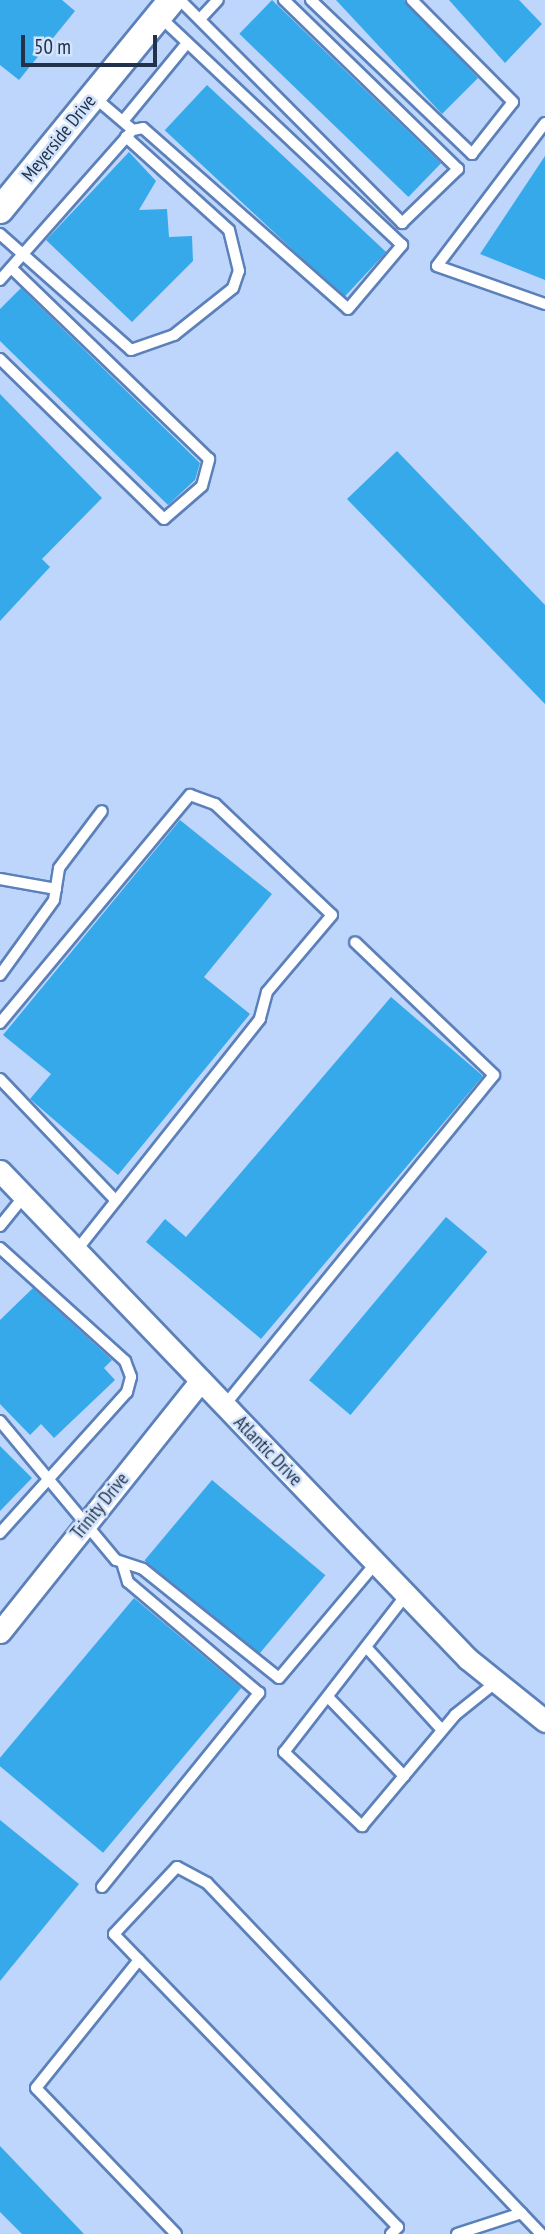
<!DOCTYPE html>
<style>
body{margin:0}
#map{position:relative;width:545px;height:2234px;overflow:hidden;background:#bed6fc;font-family:"PT Sans Narrow",sans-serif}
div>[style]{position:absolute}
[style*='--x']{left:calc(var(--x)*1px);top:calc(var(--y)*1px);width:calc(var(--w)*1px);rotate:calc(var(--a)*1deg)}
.building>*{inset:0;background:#35a9ea;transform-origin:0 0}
.roads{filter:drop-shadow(2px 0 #5c81ba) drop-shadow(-2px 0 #5c81ba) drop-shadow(0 2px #5c81ba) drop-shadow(0 -2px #5c81ba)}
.service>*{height:10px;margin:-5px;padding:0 5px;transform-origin:5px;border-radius:5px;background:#fff}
.minor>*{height:21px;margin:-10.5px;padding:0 10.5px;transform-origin:10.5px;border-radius:10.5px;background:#fff}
.tertiary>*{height:26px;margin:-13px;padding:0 13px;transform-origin:13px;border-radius:13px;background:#fff}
span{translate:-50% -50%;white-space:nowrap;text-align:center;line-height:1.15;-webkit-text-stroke:5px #d2e3fc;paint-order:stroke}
.street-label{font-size:19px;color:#22324a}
.scale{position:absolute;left:21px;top:35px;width:136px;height:32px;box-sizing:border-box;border:4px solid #22324a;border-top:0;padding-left:9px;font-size:21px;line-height:24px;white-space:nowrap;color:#22324a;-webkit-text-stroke:5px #d2e3fc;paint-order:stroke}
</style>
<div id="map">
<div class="building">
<div style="clip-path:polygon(0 0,62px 0,75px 11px,19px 80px,0 65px)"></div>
<div style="left:272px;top:0;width:235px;height:47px;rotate:44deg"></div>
<div style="clip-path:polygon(336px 0,404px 0,478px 78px,442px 114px)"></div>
<div style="clip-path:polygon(449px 0,519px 0,542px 24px,505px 63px)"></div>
<div style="left:207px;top:85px;width:245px;height:62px;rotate:43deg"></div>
<div style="clip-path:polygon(129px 152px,156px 181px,139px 210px,167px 209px,169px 237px,192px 236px,193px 261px,132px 322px,46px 240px)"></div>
<div style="clip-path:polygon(545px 156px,545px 280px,480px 254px)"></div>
<div style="clip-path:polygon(21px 288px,200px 463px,195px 480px,168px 505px,0 341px,0 309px)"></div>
<div style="clip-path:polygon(0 394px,102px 498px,42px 559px,50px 567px,0 621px)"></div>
<div style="clip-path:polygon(397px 451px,545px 605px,545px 704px,347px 499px)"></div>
<div style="clip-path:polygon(180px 820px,272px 894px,204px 977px,250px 1014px,118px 1175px,30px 1099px,51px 1074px,3px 1035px)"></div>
<div style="clip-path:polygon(391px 997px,483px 1076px,261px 1339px,146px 1242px,165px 1219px,186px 1237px)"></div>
<div style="left:446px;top:1217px;width:54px;height:213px;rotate:40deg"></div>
<div style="clip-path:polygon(33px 1288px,112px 1360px,104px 1368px,115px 1380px,54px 1438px,41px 1424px,30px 1435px,0 1404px,0 1320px)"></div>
<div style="clip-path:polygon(0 1446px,32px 1478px,0 1511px)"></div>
<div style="left:212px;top:1480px;width:148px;height:105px;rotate:40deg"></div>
<div style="left:134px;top:1598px;width:140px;height:215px;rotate:40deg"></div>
<div style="clip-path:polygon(0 1820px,79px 1884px,0 1981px)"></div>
<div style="clip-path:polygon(0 2146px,84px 2234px,22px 2234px,0 2212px)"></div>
</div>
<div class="roads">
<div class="service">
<div style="--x:180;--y:0;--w:315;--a:45.1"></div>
<div style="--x:402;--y:223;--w:78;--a:-44"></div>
<div style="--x:458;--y:169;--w:243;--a:-135.8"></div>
<div style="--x:311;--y:0;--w:223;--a:43.7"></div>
<div style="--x:472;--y:154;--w:66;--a:-51.7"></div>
<div style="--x:513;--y:102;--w:144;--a:-134.7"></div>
<div style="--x:200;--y:19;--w:26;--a:-47"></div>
<div style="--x:93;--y:96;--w:52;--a:40.4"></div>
<div style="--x:133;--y:130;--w:10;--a:-11"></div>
<div style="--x:143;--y:128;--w:273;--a:41.4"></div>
<div style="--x:348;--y:309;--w:84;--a:-49.8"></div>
<div style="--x:402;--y:245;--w:334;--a:-136.7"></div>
<div style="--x:123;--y:121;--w:101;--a:-50.6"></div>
<div style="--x:545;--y:123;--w:179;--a:127.1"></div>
<div style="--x:437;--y:266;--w:114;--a:19.4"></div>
<div style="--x:0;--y:234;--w:175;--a:41.5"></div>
<div style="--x:131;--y:350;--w:46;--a:-19.2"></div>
<div style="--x:174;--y:335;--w:75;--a:-38.5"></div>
<div style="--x:233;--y:288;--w:18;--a:-71"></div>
<div style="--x:239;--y:271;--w:42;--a:-103.7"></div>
<div style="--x:229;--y:230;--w:139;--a:-137.9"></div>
<div style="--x:0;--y:280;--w:196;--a:-48.5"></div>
<div style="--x:0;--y:359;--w:229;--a:44.3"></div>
<div style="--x:164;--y:519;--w:50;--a:-41"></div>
<div style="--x:202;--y:486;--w:28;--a:-75"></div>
<div style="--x:209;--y:459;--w:275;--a:-136"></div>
<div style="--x:0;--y:879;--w:57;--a:10.1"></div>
<div style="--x:0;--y:975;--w:92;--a:-54.2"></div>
<div style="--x:54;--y:900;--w:32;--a:-81"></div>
<div style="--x:59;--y:868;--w:71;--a:-53"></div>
<div style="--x:0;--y:1023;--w:297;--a:-50.2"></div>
<div style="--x:190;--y:795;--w:27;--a:20"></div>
<div style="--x:215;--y:804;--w:161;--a:43.5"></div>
<div style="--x:332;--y:915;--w:101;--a:130.2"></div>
<div style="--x:267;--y:992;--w:28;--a:105"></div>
<div style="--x:260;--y:1019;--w:296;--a:128.4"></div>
<div style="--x:0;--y:1079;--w:168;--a:46.4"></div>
<div style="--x:0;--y:1226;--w:38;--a:-51"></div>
<div style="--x:0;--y:1248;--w:169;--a:42.1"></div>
<div style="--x:125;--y:1361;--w:17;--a:69"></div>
<div style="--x:131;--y:1377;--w:16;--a:105"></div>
<div style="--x:127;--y:1392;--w:190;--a:132"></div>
<div style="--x:224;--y:1406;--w:427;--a:-50.8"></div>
<div style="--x:494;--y:1075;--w:192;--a:-136.3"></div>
<div style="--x:0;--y:1421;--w:181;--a:50.2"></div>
<div style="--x:116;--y:1560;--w:28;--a:18"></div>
<div style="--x:143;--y:1569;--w:174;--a:38.7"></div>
<div style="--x:279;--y:1678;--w:150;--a:-49.9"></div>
<div style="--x:406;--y:1595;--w:199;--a:127.8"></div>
<div style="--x:284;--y:1752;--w:108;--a:43.5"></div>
<div style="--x:362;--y:1826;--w:145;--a:-50"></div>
<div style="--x:455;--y:1715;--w:51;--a:-38.7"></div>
<div style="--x:367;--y:1648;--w:111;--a:47.6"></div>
<div style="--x:328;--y:1697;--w:110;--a:46.1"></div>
<div style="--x:102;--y:1887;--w:250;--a:-51"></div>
<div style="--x:259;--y:1693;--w:172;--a:-139.7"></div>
<div style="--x:128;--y:1582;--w:17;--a:-107"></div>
<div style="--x:139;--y:1960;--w:36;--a:-134"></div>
<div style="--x:114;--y:1934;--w:92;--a:-46.8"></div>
<div style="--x:177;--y:1867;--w:34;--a:28"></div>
<div style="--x:207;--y:1883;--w:485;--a:46.4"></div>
<div style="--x:176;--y:2234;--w:202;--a:-133.8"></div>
<div style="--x:36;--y:2088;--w:164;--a:-51.2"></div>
<div style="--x:139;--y:1960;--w:372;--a:45.9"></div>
<div style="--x:398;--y:2227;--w:10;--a:135"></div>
<div style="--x:457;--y:2234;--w:68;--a:-17.9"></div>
</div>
<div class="minor">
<div style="--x:0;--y:1171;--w:676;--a:46.2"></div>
<div style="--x:468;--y:1659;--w:99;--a:38.8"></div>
<div style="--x:0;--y:1632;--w:322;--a:-51.4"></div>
</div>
<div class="tertiary">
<div style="--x:0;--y:210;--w:271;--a:-50.7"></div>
</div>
</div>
<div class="street-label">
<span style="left:59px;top:138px;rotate:-51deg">Meyerside Drive</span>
<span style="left:268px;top:1451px;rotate:46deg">Atlantic Drive</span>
<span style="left:100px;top:1506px;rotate:-51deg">Trinity Drive</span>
</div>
<div class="scale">50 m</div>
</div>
